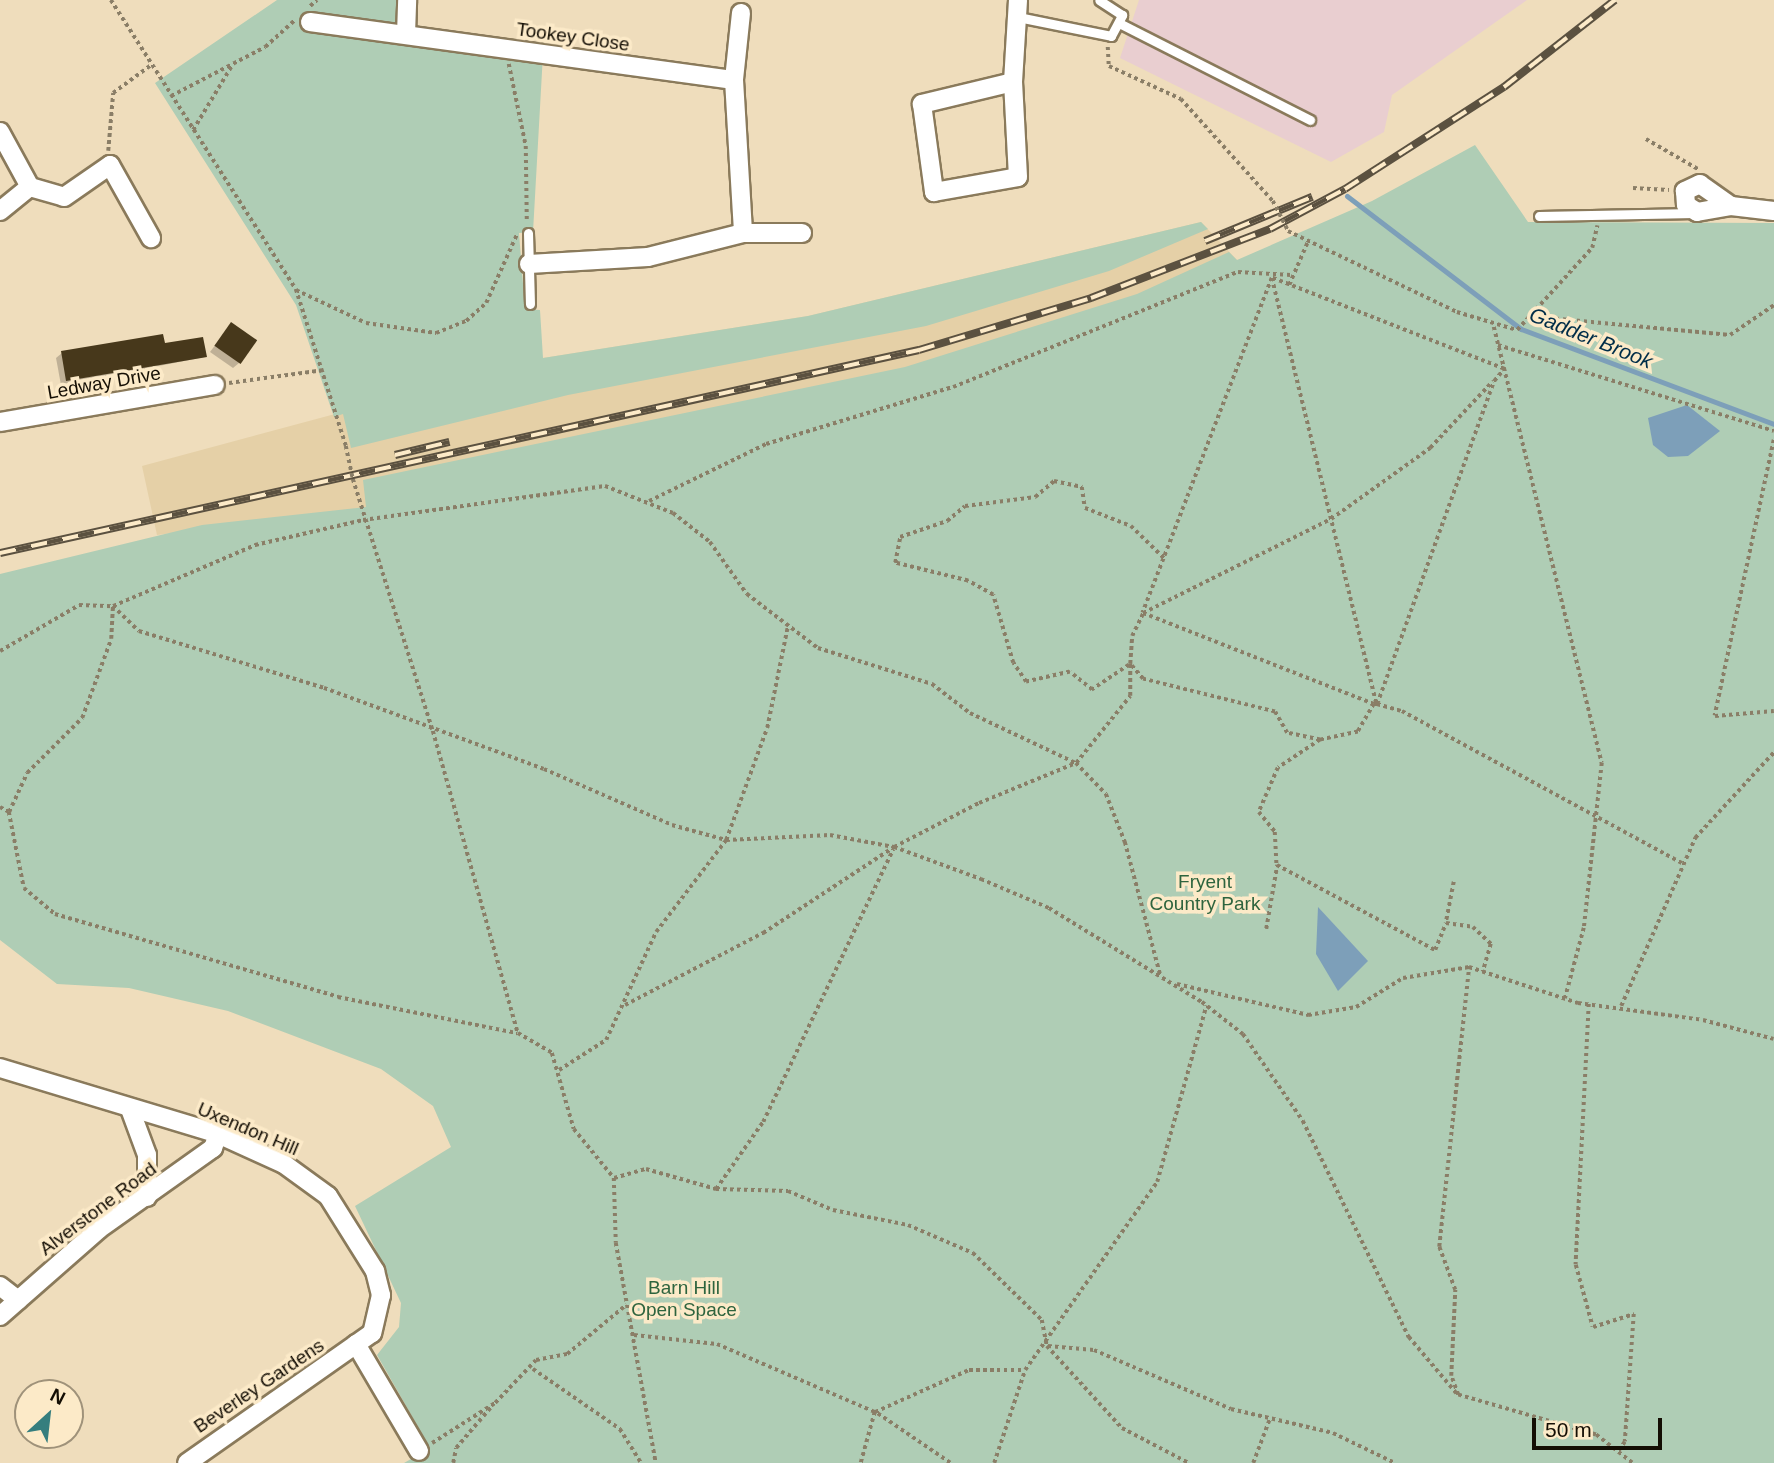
<!DOCTYPE html>
<style>
body{margin:0}
#map{position:relative;width:1774px;height:1463px;overflow:hidden;background:#efddbc;font-family:Arial,sans-serif}
div>[style]{position:absolute}
[style*='--x']{left:calc(var(--x)*1px);top:calc(var(--y)*1px);width:calc(var(--w)*1px);rotate:calc(var(--a)*1deg)}
.built>*{inset:0;background:#e5d0a7}
.education>*{inset:0;background:#e9ced0}
.green>*{inset:0;background:#afcdb5}
.water>*{inset:0;background:#7d9fb9}
.shadow>*{inset:0;background:#0003}
.stream>*{height:5px;margin:-2.5px;padding:0 2.5px;transform-origin:2.5px;border-radius:2.5px;background:#7d9fb9}
.building>*{inset:0;background:#47381b;transform-origin:0 0}
.path>*{height:3.5px;margin-top:-1.75px;transform-origin:0;background:repeating-linear-gradient(90deg,#8a7e67 0 3.5px,transparent 0 7px)}
.roads{filter:drop-shadow(2px 0 #8a7a5b) drop-shadow(-2px 0 #8a7a5b) drop-shadow(0 2px #8a7a5b) drop-shadow(0 -2px #8a7a5b)}
.service>*{height:9px;margin:-4.5px;padding:0 4.5px;transform-origin:4.5px;border-radius:4.5px;background:#fff}
.minor>*{height:18px;margin:-9px;padding:0 9px;transform-origin:9px;border-radius:9px;background:#fff}
.rail>*{height:8px;margin-top:-4px;transform-origin:0;background:repeating-linear-gradient(90deg,#fceac8 0 16px,#5b5140 0 32px);box-sizing:border-box;border-block:2px solid #5b5140}
.path-bridge>*{height:3.5px;margin-top:-1.75px;transform-origin:0;background:repeating-linear-gradient(90deg,#8a7e67 0 3.5px,transparent 0 7px)}
span{translate:-50% -50%;white-space:nowrap;text-align:center;line-height:1.15;-webkit-text-stroke:7px #fceac8;paint-order:stroke}
.street-label{font-size:19px;color:#140e04}
.park-label{font-size:19px;color:#2e643e}
.water-label{font-size:21px;color:#002d48;font-style:italic}
.north{position:absolute;left:14px;top:1379px;width:70px;height:70px;box-sizing:border-box;background:#fceac8;border:2px solid #9f927a;border-radius:50%;rotate:27deg;font-size:19px;font-weight:700;line-height:28px;text-align:center;color:#140e04}
.north::after{content:'';display:block;margin:auto;width:24px;height:32px;background:#357e7e;clip-path:polygon(50% 0,100% 100%,50% 72%,0 100%)}
.scale{position:absolute;left:1532px;top:1418px;width:130px;height:32px;box-sizing:border-box;border:4px solid #140e04;border-top:0;padding-left:9px;font-size:21px;line-height:24px;white-space:nowrap;color:#140e04;-webkit-text-stroke:5px #fceac8;paint-order:stroke}
</style>
<div id="map">
<div class="built">
<div style="clip-path:polygon(1201px 222px,1237px 260px,1090px 329px,399px 503px,157px 535px,142px 466px,543px 358px,808px 316px)"></div>
</div>
<div class="education">
<div style="clip-path:polygon(1139px 0,1527px 0,1392px 95px,1384px 132px,1331px 162px,1120px 58px)"></div>
</div>
<div class="green">
<div style="clip-path:polygon(277px 0,407px 0,406px 33px,543px 54px,533px 232px,519px 233px,525px 309px,540px 310px,543px 358px,808px 316px,1201px 222px,1208px 229px,1109px 271px,926px 326px,568px 395px,351px 448px,343px 414px,334px 417px,296px 305px,155px 83px)"></div>
<div style="clip-path:polygon(1475px 145px,1528px 222px,1774px 223px,1774px 1463px,404px 1463px,430px 1448px,377px 1355px,399px 1327px,401px 1303px,355px 1206px,451px 1147px,433px 1106px,381px 1069px,228px 1011px,129px 988px,57px 984px,0 940px,0 574px,202px 525px,366px 507px,363px 480px,905px 367px,1137px 294px,1229px 252px,1237px 260px,1372px 201px)"></div>
</div>
<div class="water">
<div style="clip-path:polygon(1687px 405px,1720px 431px,1688px 456px,1668px 457px,1653px 445px,1648px 418px)"></div>
<div style="clip-path:polygon(1318px 907px,1368px 961px,1338px 991px,1316px 954px)"></div>
</div>
<div class="shadow">
<div style="clip-path:polygon(231px 324px,239px 363px,233px 368px,210px 352px)"></div>
<div style="clip-path:polygon(163px 345px,205px 357px,61px 385px,56px 358px,62px 353px)"></div>
</div>
<div class="stream">
<div style="--x:1347;--y:196;--w:219;--a:37.4"></div>
<div style="--x:1521;--y:329;--w:270;--a:20.6"></div>
</div>
<div class="building">
<div style="left:231px;top:322px;width:32px;height:29px;rotate:35deg"></div>
<div style="clip-path:polygon(163px 334px,165px 343px,203px 337px,207px 357px,66px 381px,61px 351px)"></div>
</div>
<div class="path">
<div style="--x:111;--y:0;--w:343;--a:57.4"></div>
<div style="--x:296;--y:289;--w:165;--a:72.3"></div>
<div style="--x:310;--y:6;--w:9;--a:-41"></div>
<div style="--x:1108;--y:47;--w:19;--a:87"></div>
<div style="--x:1109;--y:66;--w:79;--a:24.6"></div>
<div style="--x:1181;--y:99;--w:137;--a:48"></div>
<div style="--x:509;--y:64;--w:84;--a:78.3"></div>
<div style="--x:526;--y:146;--w:76;--a:89.2"></div>
<div style="--x:171;--y:96;--w:106;--a:-27.5"></div>
<div style="--x:265;--y:47;--w:39;--a:-42"></div>
<div style="--x:193;--y:130;--w:74;--a:-58.9"></div>
<div style="--x:1646;--y:139;--w:60;--a:30"></div>
<div style="--x:108;--y:151;--w:58;--a:-85.1"></div>
<div style="--x:113;--y:93;--w:47;--a:-36.4"></div>
<div style="--x:1633;--y:188;--w:36;--a:3"></div>
<div style="--x:1288;--y:231;--w:187;--a:25.6"></div>
<div style="--x:1457;--y:312;--w:63;--a:16.7"></div>
<div style="--x:1517;--y:330;--w:111;--a:-47.6"></div>
<div style="--x:1592;--y:248;--w:23;--a:-77"></div>
<div style="--x:1272;--y:278;--w:437;--a:76.2"></div>
<div style="--x:1289;--y:285;--w:48;--a:-66.6"></div>
<div style="--x:296;--y:290;--w:77;--a:25.2"></div>
<div style="--x:366;--y:323;--w:71;--a:8.1"></div>
<div style="--x:436;--y:333;--w:32;--a:-22"></div>
<div style="--x:466;--y:321;--w:27;--a:-42"></div>
<div style="--x:486;--y:303;--w:76;--a:-65.8"></div>
<div style="--x:1528;--y:316;--w:203;--a:5.4"></div>
<div style="--x:1730;--y:335;--w:53;--a:-34.3"></div>
<div style="--x:1494;--y:327;--w:449;--a:76.1"></div>
<div style="--x:1602;--y:763;--w:166;--a:96.2"></div>
<div style="--x:1584;--y:928;--w:73;--a:105"></div>
<div style="--x:1498;--y:345;--w:289;--a:17.3"></div>
<div style="--x:229;--y:383;--w:96;--a:-7.8"></div>
<div style="--x:1774;--y:440;--w:282;--a:102.1"></div>
<div style="--x:1715;--y:716;--w:59;--a:-4.8"></div>
<div style="--x:353;--y:479;--w:264;--a:72.4"></div>
<div style="--x:433;--y:731;--w:314;--a:74.3"></div>
<div style="--x:518;--y:1033;--w:39;--a:30"></div>
<div style="--x:552;--y:1053;--w:79;--a:73.9"></div>
<div style="--x:574;--y:1129;--w:63;--a:50.8"></div>
<div style="--x:614;--y:1178;--w:65;--a:88.2"></div>
<div style="--x:616;--y:1243;--w:224;--a:79.7"></div>
<div style="--x:649;--y:501;--w:130;--a:-26"></div>
<div style="--x:766;--y:444;--w:195;--a:-17"></div>
<div style="--x:953;--y:387;--w:307;--a:-22"></div>
<div style="--x:1238;--y:272;--w:53;--a:3.2"></div>
<div style="--x:113;--y:606;--w:36;--a:44"></div>
<div style="--x:139;--y:631;--w:194;--a:17.1"></div>
<div style="--x:324;--y:688;--w:234;--a:20.2"></div>
<div style="--x:544;--y:769;--w:140;--a:23.6"></div>
<div style="--x:672;--y:825;--w:56;--a:15.5"></div>
<div style="--x:726;--y:840;--w:119;--a:-69.9"></div>
<div style="--x:767;--y:728;--w:105;--a:-78.5"></div>
<div style="--x:0;--y:651;--w:91;--a:-30.2"></div>
<div style="--x:79;--y:605;--w:34;--a:2"></div>
<div style="--x:113;--y:606;--w:155;--a:-23.2"></div>
<div style="--x:255;--y:545;--w:111;--a:-13"></div>
<div style="--x:363;--y:520;--w:244;--a:-8"></div>
<div style="--x:605;--y:486;--w:73;--a:21.7"></div>
<div style="--x:673;--y:513;--w:47;--a:38.1"></div>
<div style="--x:710;--y:542;--w:64;--a:54.6"></div>
<div style="--x:747;--y:594;--w:89;--a:37.3"></div>
<div style="--x:818;--y:648;--w:120;--a:17.5"></div>
<div style="--x:932;--y:684;--w:48;--a:37.3"></div>
<div style="--x:970;--y:713;--w:117;--a:25.3"></div>
<div style="--x:1076;--y:763;--w:86;--a:-51.1"></div>
<div style="--x:1130;--y:696;--w:32;--a:-90"></div>
<div style="--x:1129;--y:665;--w:45;--a:146"></div>
<div style="--x:1092;--y:690;--w:28;--a:-141"></div>
<div style="--x:1070;--y:672;--w:45;--a:167.2"></div>
<div style="--x:1026;--y:682;--w:23;--a:-124"></div>
<div style="--x:1013;--y:663;--w:71;--a:-106.4"></div>
<div style="--x:993;--y:595;--w:29;--a:-151"></div>
<div style="--x:968;--y:581;--w:75;--a:-166.1"></div>
<div style="--x:895;--y:563;--w:26;--a:-79"></div>
<div style="--x:900;--y:537;--w:50;--a:-18.8"></div>
<div style="--x:947;--y:521;--w:23;--a:-40"></div>
<div style="--x:965;--y:506;--w:71;--a:-7.3"></div>
<div style="--x:1035;--y:497;--w:25;--a:-40"></div>
<div style="--x:1054;--y:481;--w:29;--a:12"></div>
<div style="--x:1082;--y:487;--w:21;--a:82"></div>
<div style="--x:1085;--y:508;--w:49;--a:21.4"></div>
<div style="--x:1131;--y:526;--w:46;--a:44.1"></div>
<div style="--x:1374;--y:704;--w:32;--a:120"></div>
<div style="--x:1358;--y:732;--w:39;--a:168"></div>
<div style="--x:1320;--y:740;--w:50;--a:146.3"></div>
<div style="--x:1278;--y:768;--w:48;--a:113.4"></div>
<div style="--x:1259;--y:812;--w:26;--a:51"></div>
<div style="--x:1275;--y:832;--w:33;--a:87"></div>
<div style="--x:1277;--y:865;--w:179;--a:28.3"></div>
<div style="--x:1435;--y:950;--w:29;--a:-68"></div>
<div style="--x:1377;--y:704;--w:344;--a:-70.1"></div>
<div style="--x:1494;--y:381;--w:16;--a:-50"></div>
<div style="--x:1504;--y:369;--w:249;--a:-158.6"></div>
<div style="--x:1272;--y:278;--w:359;--a:111.1"></div>
<div style="--x:1143;--y:613;--w:248;--a:21.5"></div>
<div style="--x:1374;--y:704;--w:3;--a:0"></div>
<div style="--x:1377;--y:704;--w:26;--a:16"></div>
<div style="--x:1402;--y:711;--w:319;--a:28.5"></div>
<div style="--x:1320;--y:740;--w:34;--a:-168"></div>
<div style="--x:1287;--y:733;--w:24;--a:-120"></div>
<div style="--x:1275;--y:712;--w:136;--a:-166"></div>
<div style="--x:1143;--y:679;--w:20;--a:-131"></div>
<div style="--x:1130;--y:664;--w:28;--a:-86"></div>
<div style="--x:1132;--y:636;--w:25;--a:-64"></div>
<div style="--x:1143;--y:613;--w:210;--a:-26.6"></div>
<div style="--x:1331;--y:519;--w:122;--a:-35.6"></div>
<div style="--x:1430;--y:448;--w:91;--a:-46.8"></div>
<div style="--x:0;--y:807;--w:10;--a:29"></div>
<div style="--x:9;--y:812;--w:77;--a:78.8"></div>
<div style="--x:24;--y:888;--w:40;--a:40"></div>
<div style="--x:55;--y:914;--w:295;--a:16.3"></div>
<div style="--x:338;--y:997;--w:183;--a:11.4"></div>
<div style="--x:9;--y:812;--w:43;--a:-65.2"></div>
<div style="--x:27;--y:773;--w:78;--a:-45"></div>
<div style="--x:82;--y:718;--w:84;--a:-69.8"></div>
<div style="--x:111;--y:639;--w:33;--a:-87"></div>
<div style="--x:1454;--y:882;--w:42;--a:101"></div>
<div style="--x:1446;--y:923;--w:27;--a:8"></div>
<div style="--x:1473;--y:927;--w:25;--a:43"></div>
<div style="--x:1491;--y:944;--w:29;--a:106"></div>
<div style="--x:1266;--y:929;--w:65;--a:-80.2"></div>
<div style="--x:1177;--y:984;--w:135;--a:13.3"></div>
<div style="--x:1308;--y:1015;--w:49;--a:-9.5"></div>
<div style="--x:1356;--y:1007;--w:55;--a:-31.7"></div>
<div style="--x:1403;--y:978;--w:67;--a:-9.5"></div>
<div style="--x:1589;--y:1004;--w:261;--a:92.9"></div>
<div style="--x:1576;--y:1265;--w:64;--a:74.7"></div>
<div style="--x:1593;--y:1327;--w:43;--a:-17.6"></div>
<div style="--x:1634;--y:1314;--w:128;--a:94"></div>
<div style="--x:1625;--y:1442;--w:11;--a:124"></div>
<div style="--x:625;--y:1005;--w:156;--a:-27.6"></div>
<div style="--x:763;--y:933;--w:157;--a:-33.3"></div>
<div style="--x:894;--y:847;--w:96;--a:-27.4"></div>
<div style="--x:979;--y:803;--w:105;--a:-22.4"></div>
<div style="--x:1076;--y:763;--w:43;--a:45.9"></div>
<div style="--x:1106;--y:794;--w:52;--a:68.4"></div>
<div style="--x:1125;--y:842;--w:137;--a:75.1"></div>
<div style="--x:1621;--y:1006;--w:184;--a:-66.2"></div>
<div style="--x:1695;--y:838;--w:117;--a:-47.4"></div>
<div style="--x:559;--y:1070;--w:56;--a:-32.6"></div>
<div style="--x:606;--y:1040;--w:119;--a:-65.2"></div>
<div style="--x:656;--y:932;--w:116;--a:-52.7"></div>
<div style="--x:726;--y:840;--w:104;--a:-2.8"></div>
<div style="--x:830;--y:835;--w:65;--a:10.6"></div>
<div style="--x:894;--y:847;--w:93;--a:20.2"></div>
<div style="--x:981;--y:879;--w:74;--a:23.1"></div>
<div style="--x:1049;--y:908;--w:180;--a:31.6"></div>
<div style="--x:1202;--y:1002;--w:52;--a:38"></div>
<div style="--x:1243;--y:1034;--w:106;--a:55.4"></div>
<div style="--x:1303;--y:1121;--w:241;--a:63.9"></div>
<div style="--x:1409;--y:1337;--w:76;--a:49.8"></div>
<div style="--x:614;--y:1178;--w:33;--a:-16"></div>
<div style="--x:646;--y:1169;--w:73;--a:15.9"></div>
<div style="--x:716;--y:1189;--w:72;--a:1.6"></div>
<div style="--x:788;--y:1191;--w:49;--a:22.9"></div>
<div style="--x:833;--y:1210;--w:76;--a:11.3"></div>
<div style="--x:908;--y:1225;--w:71;--a:23.3"></div>
<div style="--x:973;--y:1253;--w:96;--a:44.2"></div>
<div style="--x:1042;--y:1320;--w:26;--a:79"></div>
<div style="--x:1047;--y:1346;--w:111;--a:47.6"></div>
<div style="--x:1122;--y:1428;--w:76;--a:27.6"></div>
<div style="--x:716;--y:1189;--w:82;--a:-55"></div>
<div style="--x:763;--y:1122;--w:302;--a:-64.5"></div>
<div style="--x:634;--y:1335;--w:83;--a:6.2"></div>
<div style="--x:717;--y:1344;--w:172;--a:23.3"></div>
<div style="--x:875;--y:1412;--w:53;--a:105.4"></div>
<div style="--x:1048;--y:1346;--w:46;--a:5"></div>
<div style="--x:1094;--y:1350;--w:149;--a:23.3"></div>
<div style="--x:1231;--y:1409;--w:105;--a:13.2"></div>
<div style="--x:1333;--y:1433;--w:69;--a:25.8"></div>
<div style="--x:533;--y:1369;--w:106;--a:34.6"></div>
<div style="--x:620;--y:1429;--w:40;--a:58"></div>
<div style="--x:432;--y:1443;--w:75;--a:-32.4"></div>
<div style="--x:495;--y:1403;--w:59;--a:-46.4"></div>
<div style="--x:536;--y:1360;--w:32;--a:-11"></div>
<div style="--x:567;--y:1354;--w:77;--a:-39.7"></div>
<div style="--x:453;--y:1463;--w:15;--a:-79"></div>
<div style="--x:456;--y:1448;--w:54;--a:-49.5"></div>
<div style="--x:950;--y:1463;--w:91;--a:-145.8"></div>
<div style="--x:875;--y:1412;--w:103;--a:-24.1"></div>
<div style="--x:969;--y:1370;--w:56;--a:0"></div>
<div style="--x:994;--y:1463;--w:98;--a:-71.6"></div>
<div style="--x:1025;--y:1370;--w:230;--a:-54.9"></div>
<div style="--x:1157;--y:1182;--w:183;--a:-74.4"></div>
<div style="--x:1253;--y:1463;--w:48;--a:-69.3"></div>
<div style="--x:1632;--y:1463;--w:46;--a:-142.1"></div>
<div style="--x:1596;--y:1435;--w:144;--a:-163.8"></div>
<div style="--x:1458;--y:1395;--w:20;--a:-110"></div>
<div style="--x:1451;--y:1376;--w:86;--a:-87.3"></div>
<div style="--x:1455;--y:1290;--w:46;--a:-110.4"></div>
<div style="--x:1439;--y:1247;--w:282;--a:-83.9"></div>
<div style="--x:1469;--y:967;--w:115;--a:18.3"></div>
<div style="--x:1578;--y:1003;--w:126;--a:7.7"></div>
<div style="--x:1703;--y:1020;--w:73;--a:15"></div>
</div>
<div class="roads">
<div class="service">
<div style="--x:1018;--y:17;--w:95;--a:11.5"></div>
<div style="--x:1111;--y:36;--w:24;--a:-62"></div>
<div style="--x:1122;--y:15;--w:27;--a:-147"></div>
<div style="--x:1121;--y:24;--w:212;--a:26.9"></div>
<div style="--x:1539;--y:216;--w:156;--a:-1.1"></div>
<div style="--x:528;--y:233;--w:71;--a:88.4"></div>
</div>
<div class="minor">
<div style="--x:741;--y:13;--w:67;--a:96"></div>
<div style="--x:734;--y:80;--w:153;--a:86.6"></div>
<div style="--x:310;--y:22;--w:428;--a:7.8"></div>
<div style="--x:406;--y:34;--w:34;--a:-88"></div>
<div style="--x:1013;--y:82;--w:94;--a:166.4"></div>
<div style="--x:922;--y:104;--w:89;--a:82.2"></div>
<div style="--x:934;--y:192;--w:85;--a:-10.1"></div>
<div style="--x:1018;--y:177;--w:95;--a:-93"></div>
<div style="--x:1013;--y:82;--w:82;--a:-86.5"></div>
<div style="--x:0;--y:132;--w:63;--a:61.4"></div>
<div style="--x:30;--y:187;--w:35;--a:16"></div>
<div style="--x:64;--y:197;--w:56;--a:-34.8"></div>
<div style="--x:110;--y:165;--w:84;--a:60.7"></div>
<div style="--x:1731;--y:206;--w:38;--a:-145"></div>
<div style="--x:1700;--y:184;--w:17;--a:155"></div>
<div style="--x:1685;--y:191;--w:14;--a:86"></div>
<div style="--x:1686;--y:205;--w:13;--a:32"></div>
<div style="--x:1697;--y:212;--w:35;--a:-10"></div>
<div style="--x:1731;--y:206;--w:43;--a:6.6"></div>
<div style="--x:0;--y:211;--w:38;--a:-39"></div>
<div style="--x:529;--y:264;--w:119;--a:-3.4"></div>
<div style="--x:648;--y:257;--w:98;--a:-14.2"></div>
<div style="--x:743;--y:233;--w:59;--a:0"></div>
<div style="--x:0;--y:422;--w:218;--a:-9.8"></div>
<div style="--x:0;--y:1068;--w:228;--a:16.8"></div>
<div style="--x:218;--y:1134;--w:72;--a:24.4"></div>
<div style="--x:284;--y:1164;--w:54;--a:36"></div>
<div style="--x:328;--y:1196;--w:89;--a:57.9"></div>
<div style="--x:375;--y:1271;--w:25;--a:76"></div>
<div style="--x:381;--y:1295;--w:39;--a:103"></div>
<div style="--x:372;--y:1333;--w:226;--a:144.9"></div>
<div style="--x:130;--y:1109;--w:49;--a:69.7"></div>
<div style="--x:147;--y:1155;--w:42;--a:90"></div>
<div style="--x:0;--y:1286;--w:23;--a:38"></div>
<div style="--x:0;--y:1316;--w:132;--a:-41.3"></div>
<div style="--x:99;--y:1229;--w:140;--a:-35.4"></div>
<div style="--x:213;--y:1148;--w:15;--a:-70"></div>
<div style="--x:356;--y:1344;--w:124;--a:59.5"></div>
</div>
</div>
<div class="rail">
<div style="--x:1205;--y:241;--w:116;--a:-22.4"></div>
<div style="--x:395;--y:455;--w:56;--a:-13.5"></div>
<div style="--x:0;--y:553;--w:941;--a:-12.46"></div>
<div style="--x:919;--y:350;--w:180;--a:-16.8"></div>
<div style="--x:1091;--y:298;--w:192;--a:-21.1"></div>
<div style="--x:1270;--y:229;--w:85;--a:-28.1"></div>
<div style="--x:1345;--y:189;--w:189;--a:-32.7"></div>
<div style="--x:1504;--y:87;--w:141;--a:-38.1"></div>
</div>
<div class="path-bridge">
<div style="--x:1273;--y:201;--w:34;--a:63"></div>
<div style="--x:346;--y:446;--w:34;--a:78"></div>
</div>
<div class="street-label">
<span style="left:573px;top:37px;rotate:8deg">Tookey Close</span>
<span style="left:104px;top:383px;rotate:-10deg">Ledway Drive</span>
<span style="left:248px;top:1129px;rotate:23deg">Uxendon Hill</span>
<span style="left:98px;top:1209px;rotate:-37deg">Alverstone Road</span>
<span style="left:259px;top:1386px;rotate:-34deg">Beverley Gardens</span>
</div>
<div class="park-label">
<span style="left:1205px;top:893px">Fryent<br>Country Park</span>
<span style="left:684px;top:1299px">Barn Hill<br>Open Space</span>
</div>
<div class="water-label">
<span style="left:1591px;top:338px;rotate:22deg">Gadder Brook</span>
</div>
<div class="north">N</div>
<div class="scale">50 m</div>
</div>
